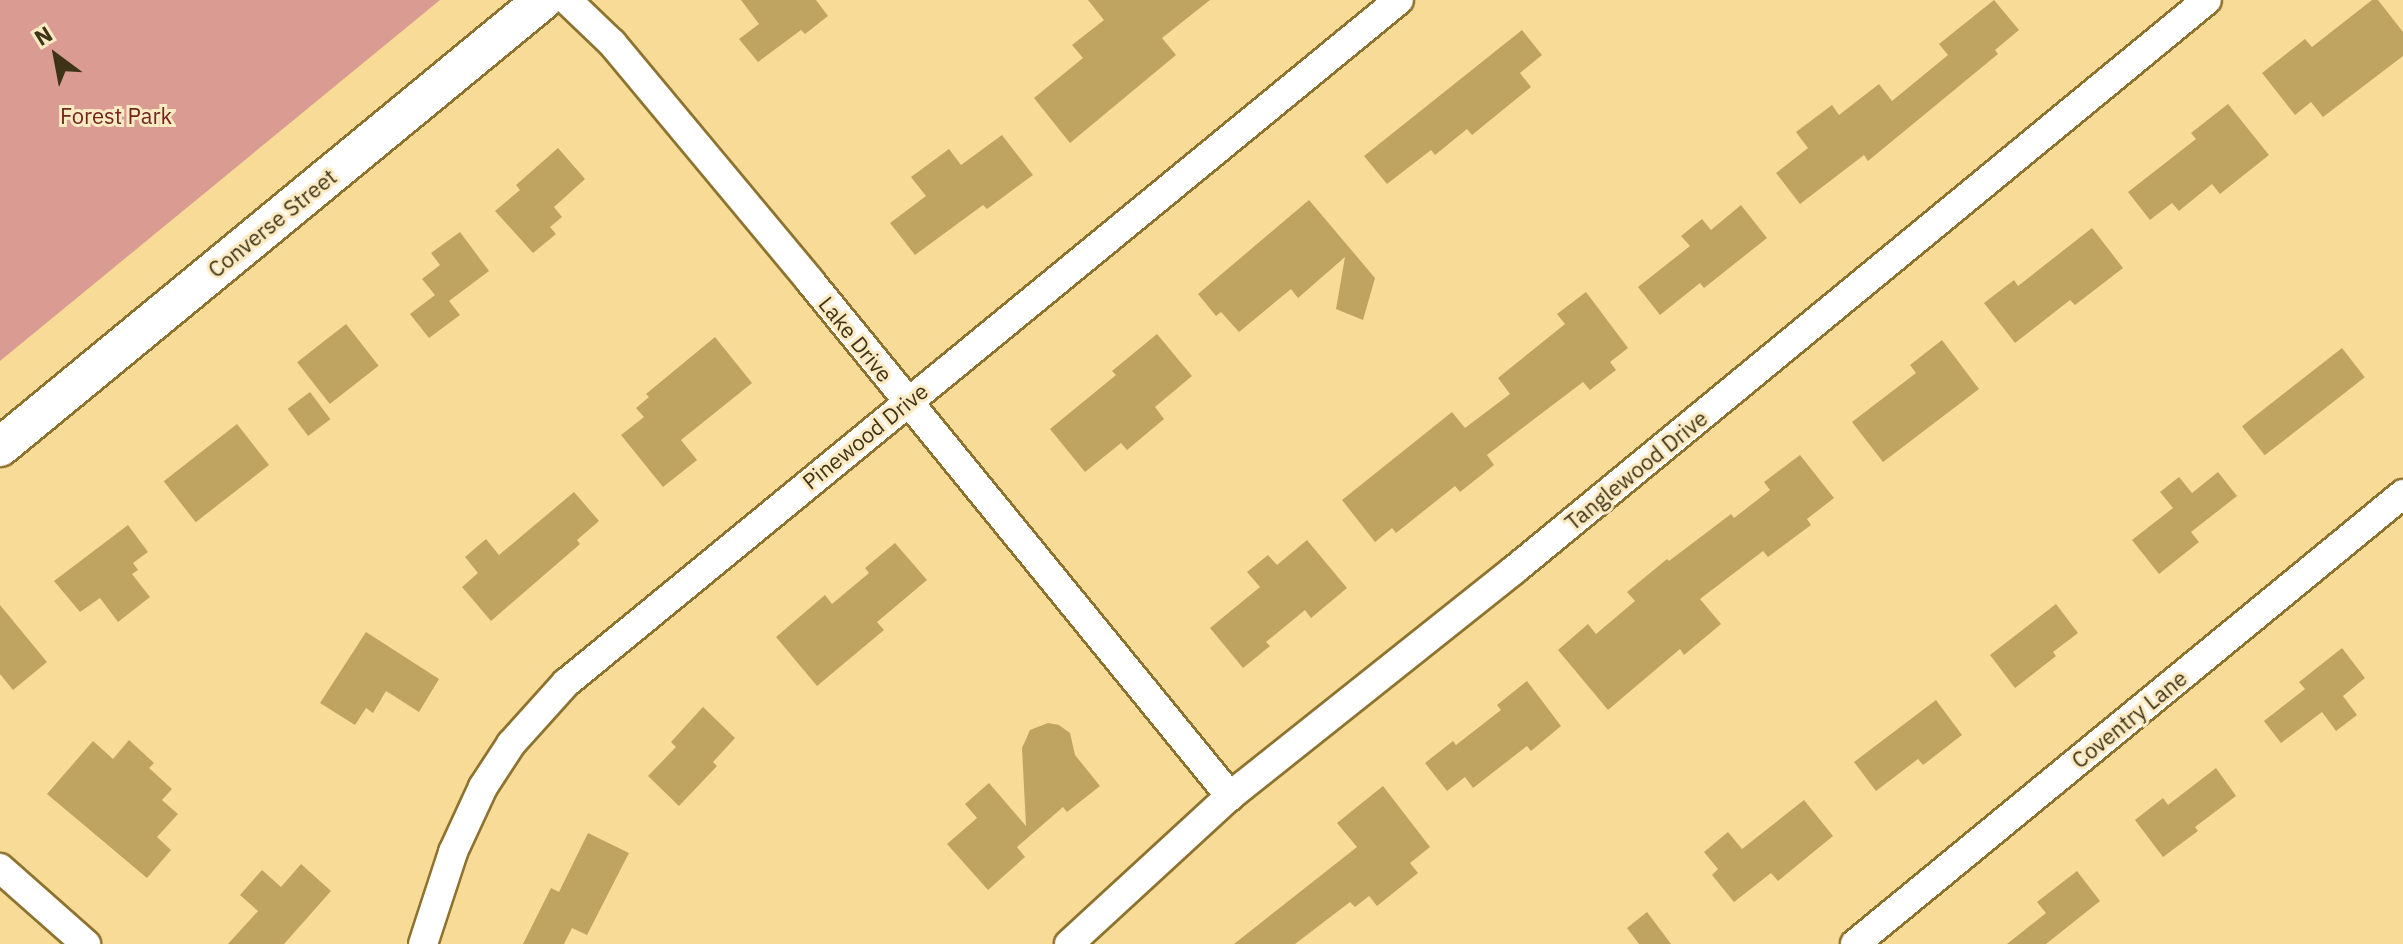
<!DOCTYPE html>
<style>
body{margin:0}
#map{position:relative;width:2403px;height:944px;overflow:hidden;background:#f8db97;font-family:"IBM Plex Sans",sans-serif}
div>[style]{position:absolute}
[style*='--x']{left:calc(var(--x)*1px);top:calc(var(--y)*1px);width:calc(var(--w)*1px);rotate:calc(var(--a)*1deg)}
.green>*{inset:0;background:#d99b92}
.building>*{inset:0;background:#bfa461;transform-origin:0 0}
.roads{filter:drop-shadow(2px 0 #8d732f) drop-shadow(-2px 0 #8d732f) drop-shadow(0 2px #8d732f) drop-shadow(0 -2px #8d732f)}
.minor>*{height:28px;margin:-14px;padding:0 14px;transform-origin:14px;border-radius:14px;background:#fff}
.secondary>*{height:38px;margin:-19px;padding:0 19px;transform-origin:19px;border-radius:19px;background:#fff}
span{translate:-50% -50%;white-space:nowrap;text-align:center;line-height:1.15;-webkit-text-stroke:6px #fbeac2;paint-order:stroke}
.park-label{font-size:22px;color:#73241e}
.street-label{font-size:22px;color:#3f3317}
.north{position:absolute;left:16px;top:16px;width:80px;height:80px;-webkit-text-stroke:6px #fbeac2;paint-order:stroke;rotate:328deg;font-size:22px;font-weight:700;line-height:32px;text-align:center;color:#3f3317}
.north::after{content:'';display:block;margin:auto;width:28px;height:36px;background:#3f3317;clip-path:polygon(50% 0,100% 100%,50% 72%,0 100%)}
</style>
<div id="map">
<div class="green">
<div style="clip-path:polygon(0 0,440px 0,0 361px)"></div>
</div>
<div class="building">
<div style="clip-path:polygon(741px 0,816px 0,828px 16px,805px 34px,801px 30px,758px 62px,739px 39px,759px 24px)"></div>
<div style="clip-path:polygon(1088px 0,1210px 0,1162px 38px,1176px 55px,1070px 143px,1034px 98px,1083px 58px,1072px 45px,1104px 20px)"></div>
<div style="clip-path:polygon(1994px 0,2019px 30px,1995px 50px,1998px 54px,1868px 161px,1864px 155px,1800px 204px,1776px 173px,1808px 148px,1796px 132px,1832px 105px,1839px 115px,1879px 84px,1892px 101px,1948px 55px,1939px 44px)"></div>
<div style="clip-path:polygon(2372px 0,2378px 0,2403px 32px,2403px 56px,2323px 117px,2311px 102px,2295px 115px,2262px 73px,2305px 39px,2312px 47px)"></div>
<div style="clip-path:polygon(1522px 30px,1542px 55px,1520px 73px,1531px 87px,1472px 135px,1467px 129px,1435px 155px,1431px 150px,1387px 184px,1364px 156px)"></div>
<div style="clip-path:polygon(2228px 104px,2269px 155px,2220px 194px,2212px 184px,2179px 211px,2172px 203px,2150px 220px,2128px 192px,2196px 139px,2191px 133px)"></div>
<div style="clip-path:polygon(1002px 135px,1033px 175px,987px 209px,983px 205px,915px 255px,890px 223px,926px 196px,911px 177px,949px 149px,961px 165px)"></div>
<div style="clip-path:polygon(558px 148px,585px 179px,554px 207px,562px 217px,550px 227px,556px 234px,533px 253px,495px 211px,520px 190px,516px 185px)"></div>
<div style="clip-path:polygon(1309px 200px,1375px 278px,1363px 320px,1336px 309px,1345px 257px,1298px 298px,1291px 289px,1239px 332px,1221px 312px,1216px 316px,1198px 294px)"></div>
<div style="clip-path:polygon(1741px 205px,1767px 238px,1704px 288px,1700px 283px,1660px 315px,1638px 287px,1690px 246px,1681px 236px,1702px 219px,1711px 230px)"></div>
<div style="clip-path:polygon(2092px 228px,2123px 268px,2075px 305px,2070px 300px,2015px 343px,1984px 303px,2014px 280px,2018px 286px)"></div>
<div style="clip-path:polygon(460px 232px,489px 271px,449px 301px,460px 315px,429px 338px,410px 314px,435px 295px,422px 279px,440px 265px,431px 253px)"></div>
<div style="clip-path:polygon(1586px 292px,1628px 348px,1610px 362px,1616px 370px,1590px 390px,1583px 382px,1487px 455px,1494px 465px,1460px 492px,1455px 486px,1396px 533px,1392px 528px,1375px 542px,1342px 500px,1452px 412px,1465px 428px,1510px 394px,1498px 378px,1565px 324px,1557px 314px)"></div>
<div style="left:346px;top:324px;width:53px;height:62px;rotate:52deg"></div>
<div style="clip-path:polygon(1157px 334px,1192px 376px,1155px 407px,1164px 419px,1127px 450px,1121px 443px,1085px 472px,1050px 429px,1116px 375px,1112px 371px)"></div>
<div style="clip-path:polygon(715px 337px,752px 383px,681px 440px,697px 460px,663px 487px,621px 435px,644px 417px,636px 408px,649px 397px,646px 394px)"></div>
<div style="clip-path:polygon(1942px 340px,1979px 389px,1883px 462px,1852px 422px,1916px 373px,1910px 365px)"></div>
<div style="left:2342px;top:348px;width:37px;height:127px;rotate:52deg"></div>
<div style="left:310px;top:392px;width:34px;height:28px;rotate:53deg"></div>
<div style="left:237px;top:424px;width:52px;height:93px;rotate:52deg"></div>
<div style="clip-path:polygon(1800px 455px,1834px 498px,1807px 519px,1811px 525px,1768px 557px,1763px 551px,1700px 599px,1721px 624px,1684px 655px,1680px 649px,1608px 710px,1558px 650px,1588px 624px,1596px 634px,1635px 601px,1627px 592px,1667px 559px,1669px 561px,1731px 514px,1734px 518px,1770px 490px,1764px 482px)"></div>
<div style="clip-path:polygon(2218px 472px,2237px 496px,2191px 532px,2199px 542px,2159px 574px,2132px 540px,2173px 508px,2160px 492px,2179px 477px,2192px 493px)"></div>
<div style="clip-path:polygon(574px 492px,599px 521px,577px 540px,580px 544px,491px 621px,462px 587px,478px 573px,465px 557px,486px 539px,499px 555px)"></div>
<div style="clip-path:polygon(128px 525px,148px 552px,133px 563px,138px 570px,132px 574px,150px 597px,118px 622px,100px 598px,80px 612px,54px 581px)"></div>
<div style="clip-path:polygon(1307px 540px,1347px 588px,1311px 618px,1305px 610px,1266px 642px,1270px 646px,1243px 668px,1210px 628px,1260px 587px,1247px 572px,1268px 555px,1277px 565px)"></div>
<div style="clip-path:polygon(895px 543px,927px 580px,877px 622px,884px 630px,817px 686px,776px 637px,825px 595px,832px 604px,869px 573px,865px 568px)"></div>
<div style="clip-path:polygon(2056px 604px,2078px 633px,2053px 652px,2056px 656px,2015px 688px,1990px 655px)"></div>
<div style="clip-path:polygon(0 605px,47px 662px,13px 690px,0 674px)"></div>
<div style="clip-path:polygon(366px 632px,439px 679px,419px 712px,386px 691px,373px 713px,366px 708px,355px 725px,320px 703px)"></div>
<div style="clip-path:polygon(2342px 648px,2365px 678px,2343px 696px,2357px 715px,2336px 731px,2322px 712px,2281px 743px,2264px 721px,2305px 689px,2299px 682px)"></div>
<div style="clip-path:polygon(1527px 681px,1561px 726px,1531px 751px,1527px 746px,1473px 788px,1465px 777px,1447px 791px,1425px 763px,1453px 741px,1456px 745px,1501px 710px,1497px 705px)"></div>
<div style="clip-path:polygon(1936px 700px,1962px 735px,1923px 765px,1918px 759px,1876px 791px,1854px 762px)"></div>
<div style="clip-path:polygon(703px 707px,735px 738px,713px 762px,717px 766px,679px 806px,648px 776px,676px 747px,671px 742px)"></div>
<div style="clip-path:polygon(1048px 723px,1059px 725px,1070px 733px,1075px 755px,1100px 786px,1067px 812px,1063px 807px,1017px 847px,1025px 857px,988px 890px,947px 844px,977px 818px,965px 804px,989px 783px,1026px 826px,1022px 748px,1030px 730px)"></div>
<div style="clip-path:polygon(129px 740px,154px 763px,149px 768px,172px 789px,162px 800px,178px 814px,157px 837px,171px 850px,147px 878px,47px 794px,93px 741px,113px 759px)"></div>
<div style="clip-path:polygon(2216px 768px,2236px 796px,2195px 827px,2198px 831px,2163px 857px,2135px 820px,2163px 798px,2168px 805px)"></div>
<div style="clip-path:polygon(1383px 786px,1430px 847px,1410px 863px,1418px 873px,1377px 906px,1369px 896px,1355px 907px,1350px 902px,1295px 944px,1234px 944px,1357px 847px,1337px 823px)"></div>
<div style="clip-path:polygon(1804px 800px,1833px 836px,1778px 881px,1771px 873px,1734px 902px,1712px 875px,1718px 869px,1704px 852px,1728px 832px,1742px 849px)"></div>
<div style="clip-path:polygon(588px 833px,629px 853px,587px 935px,572px 928px,564px 944px,523px 944px,551px 888px,559px 892px)"></div>
<div style="clip-path:polygon(301px 864px,331px 891px,284px 944px,228px 944px,258px 911px,240px 895px,262px 870px,281px 887px)"></div>
<div style="clip-path:polygon(2077px 871px,2100px 901px,2046px 944px,2007px 944px,2046px 913px,2037px 902px)"></div>
<div style="clip-path:polygon(1647px 912px,1671px 944px,1639px 944px,1627px 928px)"></div>
</div>
<div class="roads">
<div class="minor">
<div style="--x:567;--y:0;--w:62;--a:43.7"></div>
<div style="--x:612;--y:43;--w:310;--a:50.2"></div>
<div style="--x:810;--y:281;--w:665;--a:50.8"></div>
<div style="--x:0;--y:868;--w:115;--a:41.5"></div>
<div style="--x:423;--y:944;--w:97;--a:-71.9"></div>
<div style="--x:453;--y:852;--w:72;--a:-65.2"></div>
<div style="--x:483;--y:787;--w:51;--a:-56.9"></div>
<div style="--x:511;--y:744;--w:82;--a:-48"></div>
<div style="--x:566;--y:683;--w:1077;--a:-39.35"></div>
<div style="--x:1069;--y:944;--w:219;--a:-42.6"></div>
<div style="--x:1230;--y:796;--w:363;--a:-38.5"></div>
<div style="--x:1514;--y:570;--w:897;--a:-39.44"></div>
<div style="--x:1855;--y:944;--w:709;--a:-39.39"></div>
</div>
<div class="secondary">
<div style="--x:0;--y:447;--w:703;--a:-39.46"></div>
</div>
</div>
<div class="park-label">
<span style="left:116px;top:116px">Forest Park</span>
</div>
<div class="street-label">
<span style="left:272px;top:223px;rotate:-39deg">Converse Street</span>
<span style="left:856px;top:339px;rotate:51deg">Lake Drive</span>
<span style="left:865px;top:436px;rotate:-39deg">Pinewood Drive</span>
<span style="left:1636px;top:470px;rotate:-39deg">Tanglewood Drive</span>
<span style="left:2129px;top:719px;rotate:-39deg">Coventry Lane</span>
</div>
<div class="north">N</div>
</div>
